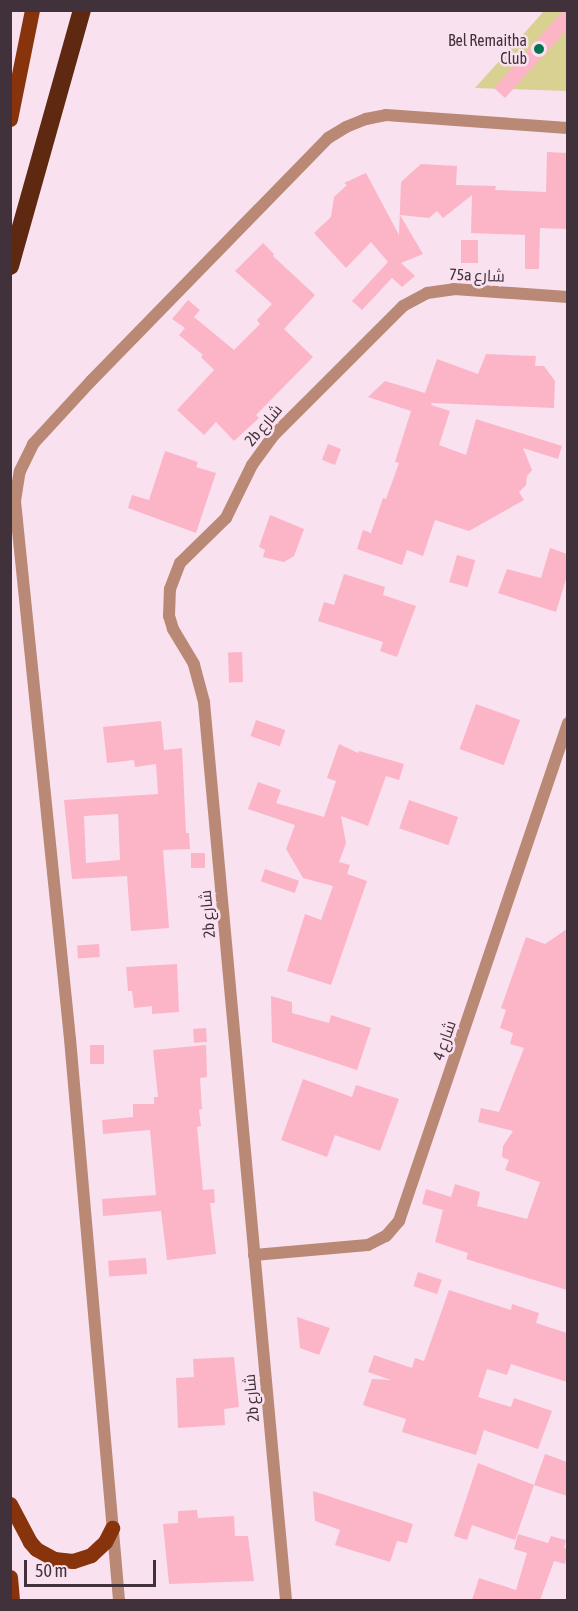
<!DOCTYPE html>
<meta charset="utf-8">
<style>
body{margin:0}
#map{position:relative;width:578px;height:1611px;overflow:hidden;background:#fae1f0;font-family:"Asap Condensed",Cairo,sans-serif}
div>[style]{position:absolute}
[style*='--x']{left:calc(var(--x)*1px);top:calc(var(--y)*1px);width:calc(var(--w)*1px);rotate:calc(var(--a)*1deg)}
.green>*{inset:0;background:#d9d191}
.building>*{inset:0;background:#fbb5c7;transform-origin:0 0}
.street>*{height:12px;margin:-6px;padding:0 6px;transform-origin:6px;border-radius:6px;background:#b98976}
.primary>*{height:15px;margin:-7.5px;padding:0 7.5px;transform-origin:7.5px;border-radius:7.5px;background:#87340c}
.highway>*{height:18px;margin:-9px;padding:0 9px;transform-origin:9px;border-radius:9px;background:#5e2811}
.dots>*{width:16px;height:16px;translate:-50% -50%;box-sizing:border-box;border:3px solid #fae1f0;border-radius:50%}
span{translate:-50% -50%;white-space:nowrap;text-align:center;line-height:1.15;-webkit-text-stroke:5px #fae1f0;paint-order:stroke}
.poi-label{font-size:16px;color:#40313a}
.right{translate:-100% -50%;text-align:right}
.street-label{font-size:16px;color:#40313a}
.frame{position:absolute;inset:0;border:12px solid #40313a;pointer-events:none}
.scale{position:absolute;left:24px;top:1560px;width:132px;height:27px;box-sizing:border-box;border:3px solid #40313a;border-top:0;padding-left:8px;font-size:18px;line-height:21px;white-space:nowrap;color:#40313a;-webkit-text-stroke:4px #fae1f0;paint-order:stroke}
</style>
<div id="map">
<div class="green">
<div style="clip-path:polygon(544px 11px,567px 11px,567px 91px,475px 88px)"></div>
</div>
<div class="building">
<div style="clip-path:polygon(564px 10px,567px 10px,567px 29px,505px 98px,494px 88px)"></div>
<div style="clip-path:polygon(547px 152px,567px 153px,567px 229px,540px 228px,539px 269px,525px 269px,525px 235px,471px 233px,472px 195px,443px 218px,437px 211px,429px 218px,400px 215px,423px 254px,401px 263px,415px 276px,402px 287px,392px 278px,362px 310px,352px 301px,388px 262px,371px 242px,346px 268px,314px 233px,331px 217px,334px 197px,347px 185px,344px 183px,366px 173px,399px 235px,401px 182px,421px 164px,457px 166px,456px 185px,496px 186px,495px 190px,546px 192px)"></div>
<div style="left:461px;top:240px;width:17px;height:23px"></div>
<div style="clip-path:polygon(263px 243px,274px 254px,273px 256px,315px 295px,284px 329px,313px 357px,256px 415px,259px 418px,234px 441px,216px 422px,204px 435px,177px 410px,214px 370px,201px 357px,203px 355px,179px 335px,185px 328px,172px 319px,188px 300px,200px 310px,194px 317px,234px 350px,260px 324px,257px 320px,272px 304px,235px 271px)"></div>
<div style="clip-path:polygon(486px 354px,536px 356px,535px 366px,544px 366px,555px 381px,554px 408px,432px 403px,431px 405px,450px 411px,439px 445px,466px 455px,476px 419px,562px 446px,558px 459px,523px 448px,532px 470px,527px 476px,526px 485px,519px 492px,524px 500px,469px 531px,435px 520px,423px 556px,407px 550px,402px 565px,357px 549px,363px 530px,371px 533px,383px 498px,386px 499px,399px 463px,395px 462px,411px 411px,368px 397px,385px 381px,425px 393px,437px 359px,478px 374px)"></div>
<div style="left:328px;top:444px;width:14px;height:17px;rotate:21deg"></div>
<div style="clip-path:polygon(165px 451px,198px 462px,196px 467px,216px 473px,196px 533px,128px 508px,132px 495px,149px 500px)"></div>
<div style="clip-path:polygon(270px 515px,304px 529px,294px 556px,284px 562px,263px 557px,265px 550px,259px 547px)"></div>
<div style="clip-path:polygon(550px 548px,567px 554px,567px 576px,556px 612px,498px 593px,507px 569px,541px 578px)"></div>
<div style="left:457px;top:555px;width:19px;height:28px;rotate:16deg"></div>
<div style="clip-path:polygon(344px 574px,385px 587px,383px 595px,416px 606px,397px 657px,380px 651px,383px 642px,318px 621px,324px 602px,334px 605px)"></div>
<div style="left:242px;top:652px;width:30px;height:14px;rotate:88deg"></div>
<div style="left:476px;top:704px;width:47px;height:48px;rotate:20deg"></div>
<div style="left:256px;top:720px;width:31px;height:17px;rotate:19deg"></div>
<div style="clip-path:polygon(evenodd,161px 721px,164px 750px,182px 748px,186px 833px,189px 833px,190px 849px,163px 850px,169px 928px,131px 931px,127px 876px,72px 879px,64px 800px,158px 794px,156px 764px,135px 767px,134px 760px,107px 763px,103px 727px,161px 721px,118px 814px,120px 860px,86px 863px,84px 816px,118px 814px)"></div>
<div style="clip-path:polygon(339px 744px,358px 753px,359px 751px,404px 764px,399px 780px,386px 776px,368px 826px,341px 816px,346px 843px,339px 862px,350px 865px,347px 874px,367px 881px,331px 985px,287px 971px,305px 914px,321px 920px,333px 886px,303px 878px,286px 849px,295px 825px,248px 809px,258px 782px,281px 790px,276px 803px,324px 817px,336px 781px,327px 778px)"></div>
<div style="left:409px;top:800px;width:52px;height:30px;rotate:19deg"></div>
<div style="left:191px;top:853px;width:14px;height:15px"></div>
<div style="left:265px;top:869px;width:36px;height:13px;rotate:19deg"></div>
<div style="clip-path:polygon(567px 929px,567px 1290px,466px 1259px,468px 1253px,435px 1242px,443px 1210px,422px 1204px,426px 1189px,451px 1197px,455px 1184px,480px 1192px,477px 1206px,527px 1219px,540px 1182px,505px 1170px,509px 1160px,502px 1157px,503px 1146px,513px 1131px,478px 1122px,481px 1108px,499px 1112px,524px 1048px,510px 1044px,513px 1033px,500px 1028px,506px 1010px,501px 1008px,526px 937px,545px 944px)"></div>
<div style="left:99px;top:944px;width:13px;height:22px;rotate:86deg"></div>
<div style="clip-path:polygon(177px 964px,179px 1012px,152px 1014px,152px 1006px,134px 1008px,132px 991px,128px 991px,126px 967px)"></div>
<div style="clip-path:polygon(271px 996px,292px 1002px,292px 1013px,329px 1023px,331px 1015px,371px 1028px,357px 1070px,272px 1042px)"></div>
<div style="left:206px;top:1028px;width:14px;height:13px;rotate:86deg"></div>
<div style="left:104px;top:1045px;width:19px;height:14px;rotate:90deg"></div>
<div style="clip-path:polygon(206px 1045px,207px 1077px,200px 1078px,202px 1109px,199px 1110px,201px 1126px,197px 1127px,203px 1190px,214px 1189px,215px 1203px,210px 1203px,216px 1254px,167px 1260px,161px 1211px,103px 1216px,102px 1199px,156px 1195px,150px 1130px,103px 1134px,102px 1120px,133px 1117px,133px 1104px,154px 1104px,154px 1097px,158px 1097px,153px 1050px)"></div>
<div style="clip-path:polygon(303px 1079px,352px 1097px,356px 1085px,399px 1099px,380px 1151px,335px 1135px,327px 1157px,281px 1140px)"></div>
<div style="left:146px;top:1258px;width:16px;height:38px;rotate:86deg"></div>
<div style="left:418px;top:1272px;width:25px;height:15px;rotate:18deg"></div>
<div style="clip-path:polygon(449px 1290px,511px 1310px,512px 1304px,539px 1313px,536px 1323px,567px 1333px,567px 1382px,511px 1364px,507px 1375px,487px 1369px,478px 1397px,511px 1407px,514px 1398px,552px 1411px,538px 1449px,484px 1430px,476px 1455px,402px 1432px,406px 1419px,363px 1405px,372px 1379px,391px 1380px,368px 1372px,374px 1355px,412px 1368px,415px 1358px,424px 1361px)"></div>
<div style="clip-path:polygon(297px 1317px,330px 1328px,319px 1355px,300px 1348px)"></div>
<div style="clip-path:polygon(234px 1357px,239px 1407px,224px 1409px,225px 1425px,178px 1428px,176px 1378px,194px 1377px,193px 1359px)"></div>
<div style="clip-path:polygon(545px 1454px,567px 1462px,567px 1496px,534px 1485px)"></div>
<div style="clip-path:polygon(478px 1463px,534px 1485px,515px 1540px,472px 1525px,467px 1540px,454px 1536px)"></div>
<div style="clip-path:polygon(313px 1491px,413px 1524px,407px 1543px,397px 1541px,390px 1562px,335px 1545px,340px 1530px,315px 1521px)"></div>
<div style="clip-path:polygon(197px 1510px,198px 1518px,234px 1516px,235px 1536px,248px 1536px,254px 1581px,169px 1584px,163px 1524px,178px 1523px,178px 1511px)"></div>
<div style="clip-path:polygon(518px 1534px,548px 1543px,551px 1536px,566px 1540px,564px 1548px,567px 1549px,567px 1556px,565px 1564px,554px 1561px,540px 1600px,472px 1600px,479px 1578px,516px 1590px,527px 1553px,514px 1549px)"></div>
</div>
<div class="street">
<div style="--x:254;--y:1255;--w:114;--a:-5"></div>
<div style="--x:368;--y:1245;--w:20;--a:-27"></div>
<div style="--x:386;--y:1236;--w:20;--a:-49"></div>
<div style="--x:399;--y:1221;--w:526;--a:-71.25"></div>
<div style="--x:119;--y:1600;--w:563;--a:-94.99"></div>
<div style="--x:70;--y:1039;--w:541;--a:-95.84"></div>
<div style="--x:15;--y:501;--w:30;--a:-81"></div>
<div style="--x:20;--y:471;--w:30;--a:-64"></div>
<div style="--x:33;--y:444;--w:86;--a:-47.4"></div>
<div style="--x:91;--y:381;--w:339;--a:-45.7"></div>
<div style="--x:328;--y:138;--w:21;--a:-31"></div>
<div style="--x:346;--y:127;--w:22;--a:-22"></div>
<div style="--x:366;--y:119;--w:20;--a:-11"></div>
<div style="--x:386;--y:115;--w:182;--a:4.1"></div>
<div style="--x:286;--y:1600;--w:902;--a:-95.22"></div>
<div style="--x:204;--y:702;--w:39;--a:-105"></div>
<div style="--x:194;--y:664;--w:41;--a:-121"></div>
<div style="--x:173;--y:629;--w:14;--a:-107"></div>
<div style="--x:169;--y:616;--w:27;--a:-88"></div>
<div style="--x:170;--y:589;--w:28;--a:-69"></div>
<div style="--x:180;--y:563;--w:64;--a:-44.4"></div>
<div style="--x:226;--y:518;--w:59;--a:-63.9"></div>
<div style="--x:252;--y:465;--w:36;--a:-54"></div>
<div style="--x:273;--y:436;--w:184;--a:-45"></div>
<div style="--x:403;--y:306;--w:27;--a:-28"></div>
<div style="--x:427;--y:293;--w:27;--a:-8"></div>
<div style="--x:454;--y:289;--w:114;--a:4"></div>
</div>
<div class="primary">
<div style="--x:10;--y:119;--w:111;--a:-78.6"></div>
<div style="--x:10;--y:1504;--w:43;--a:62.2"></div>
<div style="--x:30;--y:1542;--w:9;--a:49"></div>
<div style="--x:36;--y:1549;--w:21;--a:29"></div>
<div style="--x:54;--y:1559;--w:19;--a:6"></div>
<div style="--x:73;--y:1561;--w:19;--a:-18"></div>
<div style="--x:91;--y:1555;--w:19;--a:-43"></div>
<div style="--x:105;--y:1542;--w:16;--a:-63"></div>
<div style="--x:10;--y:1577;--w:23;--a:85"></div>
</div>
<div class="highway">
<div style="--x:10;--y:266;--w:266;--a:-74.3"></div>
</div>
<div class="dots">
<div style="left:539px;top:49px;background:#01744f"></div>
</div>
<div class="poi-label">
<span class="right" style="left:527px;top:49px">Bel Remaitha<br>Club</span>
</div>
<div class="street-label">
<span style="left:477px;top:275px;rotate:2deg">75a شارع</span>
<span style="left:263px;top:425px;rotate:-50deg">2b شارع</span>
<span style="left:207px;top:914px;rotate:-95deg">2b شارع</span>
<span style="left:444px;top:1040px;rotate:-71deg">شارع 4</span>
<span style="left:251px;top:1398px;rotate:-95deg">2b شارع</span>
</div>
<div class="frame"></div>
<div class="scale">50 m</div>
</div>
